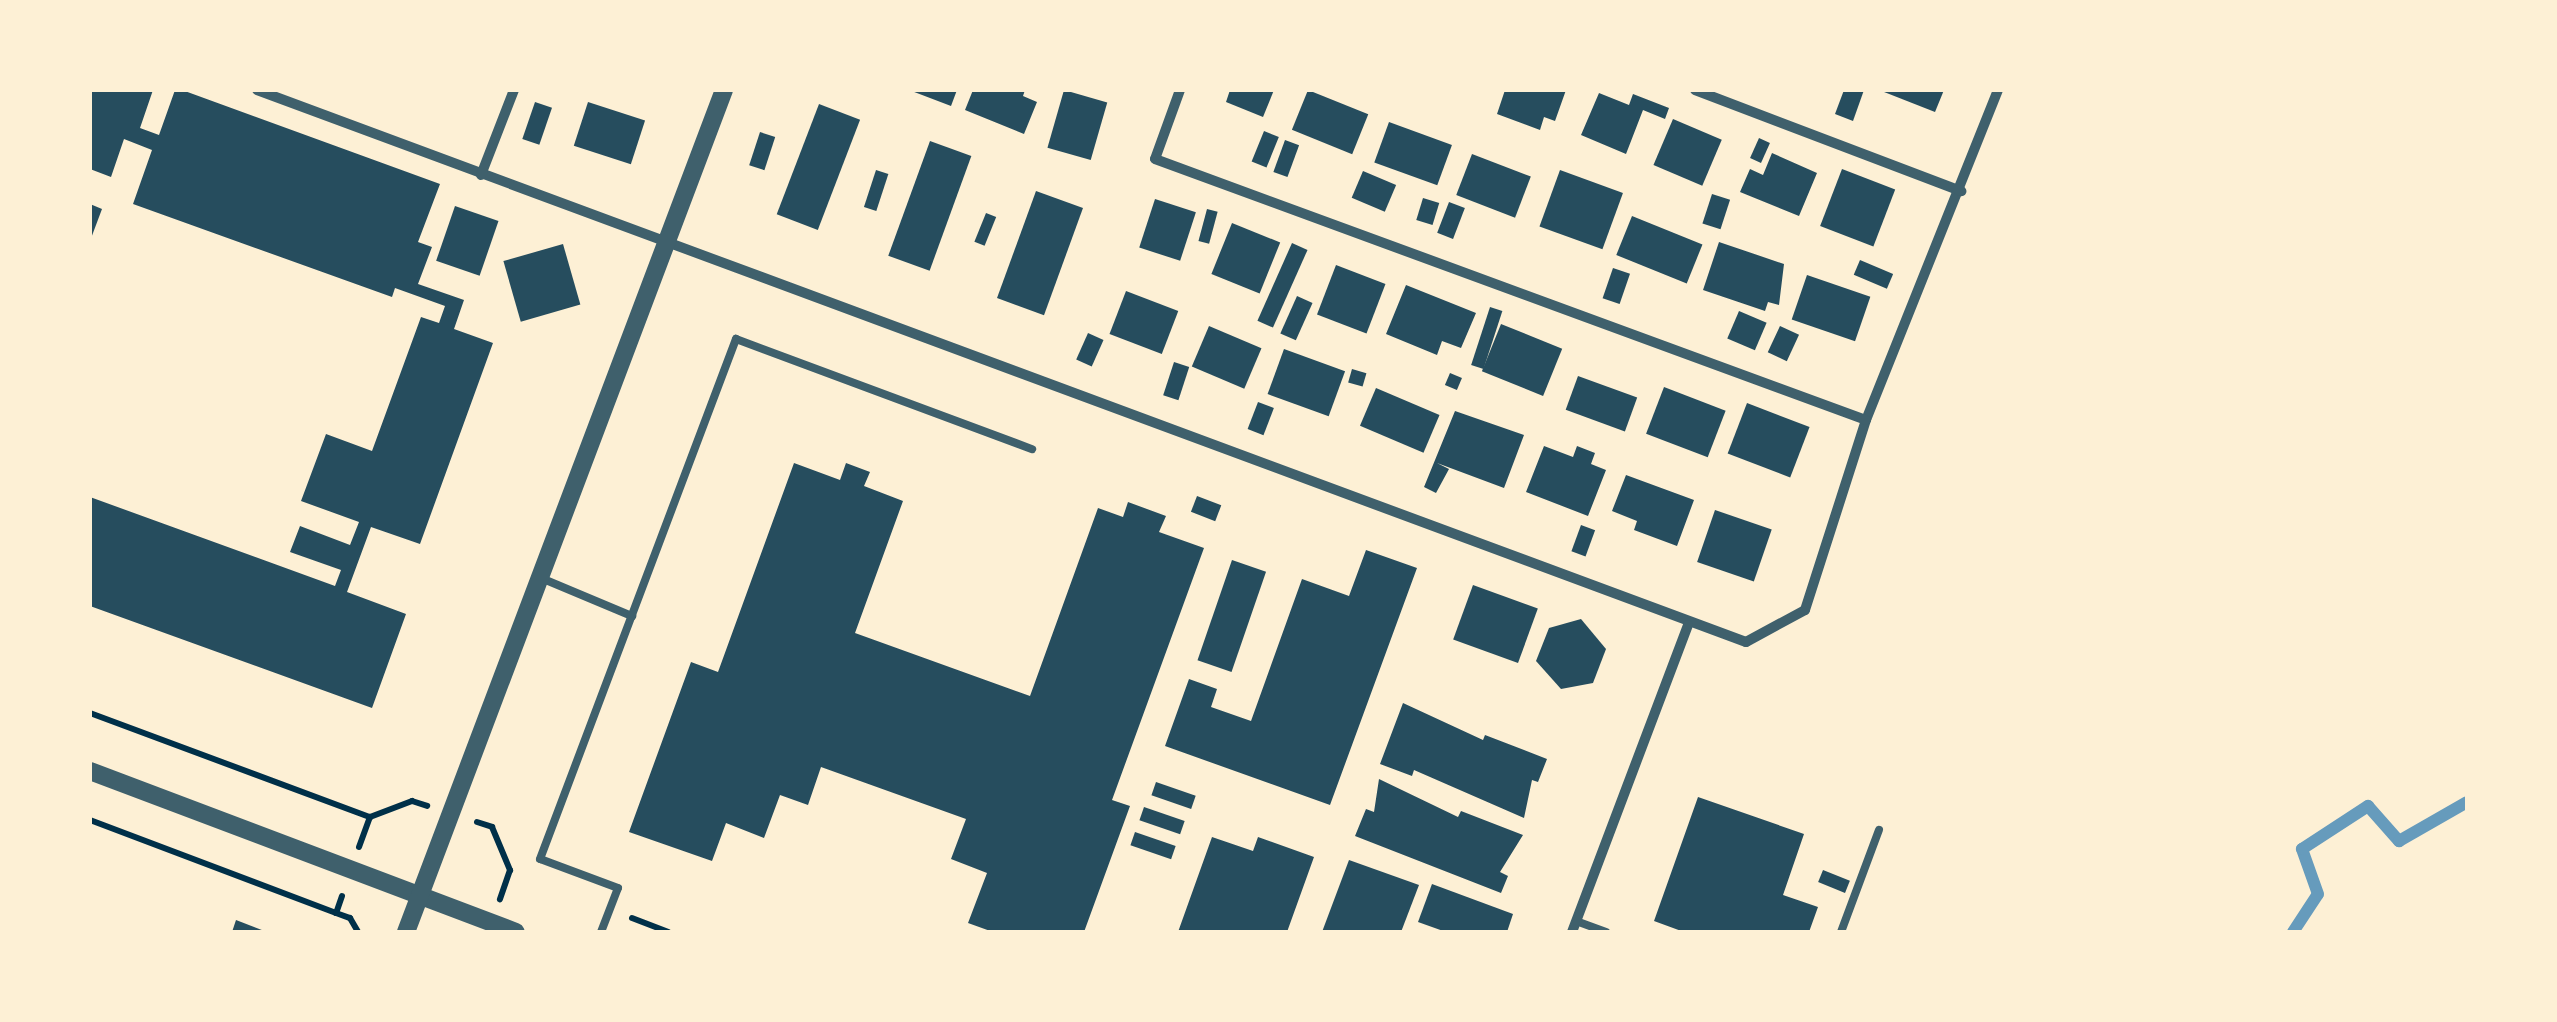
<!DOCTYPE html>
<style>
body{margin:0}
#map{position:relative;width:2557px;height:1022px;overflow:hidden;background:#fdf0d5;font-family:Jost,sans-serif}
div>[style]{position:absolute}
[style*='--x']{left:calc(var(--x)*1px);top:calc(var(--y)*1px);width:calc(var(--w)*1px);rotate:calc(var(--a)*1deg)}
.stream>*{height:12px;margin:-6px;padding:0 6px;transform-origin:6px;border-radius:6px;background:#669bbc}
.building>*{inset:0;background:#264d5e;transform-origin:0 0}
.path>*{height:6px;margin:-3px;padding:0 3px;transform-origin:3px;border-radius:3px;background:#003049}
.service>*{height:8px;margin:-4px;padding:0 4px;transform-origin:4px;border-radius:4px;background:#3f606c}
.minor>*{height:10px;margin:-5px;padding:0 5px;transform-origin:5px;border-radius:5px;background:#3f606c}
.tertiary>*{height:18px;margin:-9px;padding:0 9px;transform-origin:9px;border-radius:9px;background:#3f606c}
span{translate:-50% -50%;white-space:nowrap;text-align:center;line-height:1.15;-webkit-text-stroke:9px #fdf0d5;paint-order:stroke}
.frame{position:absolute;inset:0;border:92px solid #fdf0d5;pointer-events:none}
</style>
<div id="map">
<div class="stream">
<div style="--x:2293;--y:932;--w:45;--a:-56.7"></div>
<div style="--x:2318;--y:894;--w:48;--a:-109.6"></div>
<div style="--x:2302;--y:849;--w:79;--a:-33.1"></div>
<div style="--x:2368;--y:806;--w:47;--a:48.5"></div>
<div style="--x:2399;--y:841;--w:78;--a:-29.8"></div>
</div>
<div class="building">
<div style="clip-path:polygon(90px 90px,153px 90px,140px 128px,159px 135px,175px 90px,182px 90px,440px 184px,418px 242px,432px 247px,418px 284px,464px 300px,454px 329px,493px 343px,420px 544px,371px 527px,347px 592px,406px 614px,372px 708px,90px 606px,90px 497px,335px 586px,341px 570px,290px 552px,300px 526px,350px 545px,359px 522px,301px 501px,326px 434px,372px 451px,421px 317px,439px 323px,445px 306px,395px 288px,392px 297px,133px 204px,152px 150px,124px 139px,111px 177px,90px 169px)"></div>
<div style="clip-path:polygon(909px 90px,957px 90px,951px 106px)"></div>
<div style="clip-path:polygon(973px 90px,1025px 90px,1023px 96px,1037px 102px,1024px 134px,965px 110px)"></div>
<div style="left:1064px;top:90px;width:45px;height:60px;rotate:16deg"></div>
<div style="clip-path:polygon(1230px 90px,1274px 90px,1263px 117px,1226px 102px)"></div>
<div style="left:1308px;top:90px;width:65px;height:43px;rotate:22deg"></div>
<div style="clip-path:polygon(1505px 90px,1566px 90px,1555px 121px,1544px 117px,1540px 130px,1497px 114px)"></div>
<div style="clip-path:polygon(1844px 90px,1864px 90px,1853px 121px,1835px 114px)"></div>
<div style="clip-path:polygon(1879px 90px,1944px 90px,1935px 112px)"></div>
<div style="clip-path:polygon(1599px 93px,1629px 105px,1633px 94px,1669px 108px,1665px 119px,1643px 110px,1626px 154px,1581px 135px)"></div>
<div style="left:535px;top:102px;width:18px;height:39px;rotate:19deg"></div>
<div style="left:588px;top:102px;width:60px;height:46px;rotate:18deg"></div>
<div style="left:819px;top:104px;width:44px;height:118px;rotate:21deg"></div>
<div style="left:1673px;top:119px;width:53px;height:50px;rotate:23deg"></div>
<div style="left:1389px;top:122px;width:67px;height:43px;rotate:20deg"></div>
<div style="left:1264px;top:131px;width:16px;height:33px;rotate:22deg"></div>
<div style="left:760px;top:132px;width:16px;height:35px;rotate:18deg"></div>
<div style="left:1759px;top:138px;width:12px;height:22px;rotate:24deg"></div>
<div style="left:1285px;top:140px;width:15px;height:34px;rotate:20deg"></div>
<div style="left:930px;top:141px;width:44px;height:122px;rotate:20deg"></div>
<div style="clip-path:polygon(1772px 153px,1817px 173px,1799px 216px,1740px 192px,1750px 169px,1763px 175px)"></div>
<div style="left:1472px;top:154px;width:63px;height:44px;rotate:21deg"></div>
<div style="left:1842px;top:169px;width:57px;height:61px;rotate:21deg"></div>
<div style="left:876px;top:170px;width:13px;height:39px;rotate:18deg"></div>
<div style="left:1560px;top:170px;width:67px;height:60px;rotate:20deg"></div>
<div style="left:1363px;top:171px;width:36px;height:29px;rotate:23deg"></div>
<div style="left:1036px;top:191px;width:50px;height:114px;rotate:20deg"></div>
<div style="left:1712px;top:194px;width:19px;height:31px;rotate:18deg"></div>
<div style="left:1423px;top:198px;width:17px;height:23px;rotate:17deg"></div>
<div style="left:1155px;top:199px;width:43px;height:51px;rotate:18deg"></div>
<div style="left:1449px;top:202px;width:17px;height:33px;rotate:21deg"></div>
<div style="clip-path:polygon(90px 204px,102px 209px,90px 241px)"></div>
<div style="left:455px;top:206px;width:46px;height:58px;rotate:19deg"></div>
<div style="left:1207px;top:209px;width:11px;height:33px;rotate:15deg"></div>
<div style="left:986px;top:213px;width:11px;height:31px;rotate:22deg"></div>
<div style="left:1632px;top:216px;width:76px;height:42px;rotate:22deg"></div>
<div style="left:1232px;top:223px;width:52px;height:55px;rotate:22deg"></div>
<div style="clip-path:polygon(1719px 242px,1784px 264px,1779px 305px,1768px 302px,1765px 311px,1703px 290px)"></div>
<div style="left:1292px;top:243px;width:17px;height:85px;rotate:24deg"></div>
<div style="left:563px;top:244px;width:63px;height:62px;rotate:74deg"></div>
<div style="left:1860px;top:260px;width:36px;height:16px;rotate:23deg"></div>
<div style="left:1336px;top:265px;width:53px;height:53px;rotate:21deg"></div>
<div style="left:1613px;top:268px;width:18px;height:32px;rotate:19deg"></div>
<div style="left:1807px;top:275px;width:67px;height:47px;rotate:19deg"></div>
<div style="clip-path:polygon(1406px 285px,1476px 313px,1461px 348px,1442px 341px,1437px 355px,1386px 334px)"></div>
<div style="left:1126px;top:291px;width:56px;height:46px;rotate:21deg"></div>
<div style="left:1297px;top:296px;width:17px;height:41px;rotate:24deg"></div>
<div style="left:1490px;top:307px;width:13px;height:61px;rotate:18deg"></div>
<div style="left:1739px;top:311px;width:30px;height:30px;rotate:23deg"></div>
<div style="left:1501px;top:324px;width:66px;height:51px;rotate:22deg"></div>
<div style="left:1209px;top:326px;width:57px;height:44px;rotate:23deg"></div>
<div style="left:1780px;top:326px;width:21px;height:29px;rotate:25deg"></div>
<div style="left:1088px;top:333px;width:17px;height:29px;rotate:24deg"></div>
<div style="left:1284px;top:349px;width:65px;height:48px;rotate:20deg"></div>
<div style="left:1174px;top:362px;width:16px;height:35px;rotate:18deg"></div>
<div style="left:1352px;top:369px;width:15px;height:14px;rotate:16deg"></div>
<div style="left:1450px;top:373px;width:13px;height:13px;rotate:23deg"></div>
<div style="left:1578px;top:376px;width:63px;height:36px;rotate:20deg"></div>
<div style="left:1664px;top:387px;width:66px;height:50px;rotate:21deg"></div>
<div style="left:1376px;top:388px;width:69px;height:41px;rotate:23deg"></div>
<div style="left:1258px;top:402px;width:17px;height:29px;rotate:21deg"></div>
<div style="left:1747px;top:403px;width:67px;height:54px;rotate:21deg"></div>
<div style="clip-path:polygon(1455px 411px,1524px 435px,1504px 488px,1437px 463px,1449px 469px,1436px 493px,1424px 487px)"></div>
<div style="clip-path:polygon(1544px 446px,1573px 457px,1577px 446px,1595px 453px,1591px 464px,1606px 470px,1588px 516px,1526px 492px)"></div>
<div style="clip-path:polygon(794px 463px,840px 480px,846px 463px,870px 472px,864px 486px,903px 501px,855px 633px,1030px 696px,1098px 508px,1123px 517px,1128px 502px,1166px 516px,1159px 532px,1204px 548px,1112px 800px,1130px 806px,1084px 932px,993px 932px,968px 923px,987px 873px,951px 859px,966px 819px,821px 767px,808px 805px,780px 795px,764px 838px,726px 823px,712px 861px,629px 832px,691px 662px,718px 672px)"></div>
<div style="clip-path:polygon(1626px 475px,1694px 500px,1677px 546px,1634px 530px,1637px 521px,1612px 511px)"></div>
<div style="left:1197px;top:496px;width:26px;height:17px;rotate:21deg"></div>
<div style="left:1715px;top:510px;width:60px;height:55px;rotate:19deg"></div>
<div style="left:1581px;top:525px;width:15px;height:28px;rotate:20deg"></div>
<div style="clip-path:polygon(1366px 550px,1417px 568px,1330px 805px,1165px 746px,1189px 679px,1217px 689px,1211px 707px,1251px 721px,1302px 579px,1349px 596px)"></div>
<div style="left:1232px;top:560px;width:36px;height:106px;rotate:19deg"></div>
<div style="left:1473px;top:585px;width:69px;height:58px;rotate:20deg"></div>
<div style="clip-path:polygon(1581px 619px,1606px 649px,1593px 683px,1561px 689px,1536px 661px,1549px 628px)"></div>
<div style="clip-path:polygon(1403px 703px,1483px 740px,1485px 735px,1547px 759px,1538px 782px,1532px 780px,1524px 818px,1414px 770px,1412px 776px,1380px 764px)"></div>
<div style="clip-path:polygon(1379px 779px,1458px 817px,1461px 811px,1523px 835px,1500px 872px,1508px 876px,1501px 893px,1355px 836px,1366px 809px,1374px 812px)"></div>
<div style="left:1156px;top:782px;width:42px;height:14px;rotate:19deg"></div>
<div style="clip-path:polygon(1698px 797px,1804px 834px,1783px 895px,1818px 907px,1809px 932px,1684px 932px,1654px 921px)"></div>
<div style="left:1144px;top:807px;width:43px;height:14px;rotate:19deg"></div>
<div style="left:1135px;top:832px;width:43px;height:14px;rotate:19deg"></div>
<div style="clip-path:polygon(1212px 837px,1253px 851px,1258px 837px,1314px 857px,1287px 932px,1178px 932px)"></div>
<div style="clip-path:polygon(1349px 860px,1419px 885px,1401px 932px,1322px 932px)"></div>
<div style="left:1823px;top:870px;width:29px;height:13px;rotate:22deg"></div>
<div style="clip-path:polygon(1432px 884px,1513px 914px,1507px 932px,1446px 932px,1418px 922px)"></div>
<div style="clip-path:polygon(236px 920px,267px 932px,232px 932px)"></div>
</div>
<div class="path">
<div style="--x:90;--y:713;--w:299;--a:20.4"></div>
<div style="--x:90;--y:820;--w:263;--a:20.7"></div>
<div style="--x:477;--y:822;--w:16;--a:18"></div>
<div style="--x:492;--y:827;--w:47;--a:67.3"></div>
<div style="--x:510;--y:870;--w:31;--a:109"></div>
<div style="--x:359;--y:847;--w:32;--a:-70"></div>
<div style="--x:370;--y:817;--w:45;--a:-20.9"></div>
<div style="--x:412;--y:801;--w:16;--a:18"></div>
<div style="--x:342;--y:896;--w:18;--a:109"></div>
<div style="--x:336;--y:913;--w:15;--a:20"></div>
<div style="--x:350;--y:918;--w:16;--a:60"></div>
<div style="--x:632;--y:918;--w:39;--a:21"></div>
</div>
<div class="service">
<div style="--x:541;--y:578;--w:99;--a:22.7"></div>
<div style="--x:1576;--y:921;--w:32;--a:20"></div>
<div style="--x:601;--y:932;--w:47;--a:-68.9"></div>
<div style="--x:618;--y:888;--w:83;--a:-159.6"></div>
<div style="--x:540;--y:859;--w:556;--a:-69.35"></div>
<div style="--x:736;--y:339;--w:316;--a:20.4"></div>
<div style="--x:1841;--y:932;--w:109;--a:-69.6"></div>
</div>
<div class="minor">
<div style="--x:257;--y:90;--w:1588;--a:20.34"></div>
<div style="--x:1746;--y:642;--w:67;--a:-28.5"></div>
<div style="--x:1805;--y:610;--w:200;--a:-72.2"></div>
<div style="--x:1866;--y:420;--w:355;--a:-68.2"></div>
<div style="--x:1180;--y:90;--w:73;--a:109.9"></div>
<div style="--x:1155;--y:159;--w:757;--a:20.16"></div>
<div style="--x:1695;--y:90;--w:285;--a:20.8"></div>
<div style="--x:481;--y:175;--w:91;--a:-68.8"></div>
<div style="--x:1572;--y:932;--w:328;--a:-69.3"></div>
</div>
<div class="tertiary">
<div style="--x:90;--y:771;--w:455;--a:20.7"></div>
<div style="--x:406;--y:932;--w:900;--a:-69.31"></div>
</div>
<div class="frame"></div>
</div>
